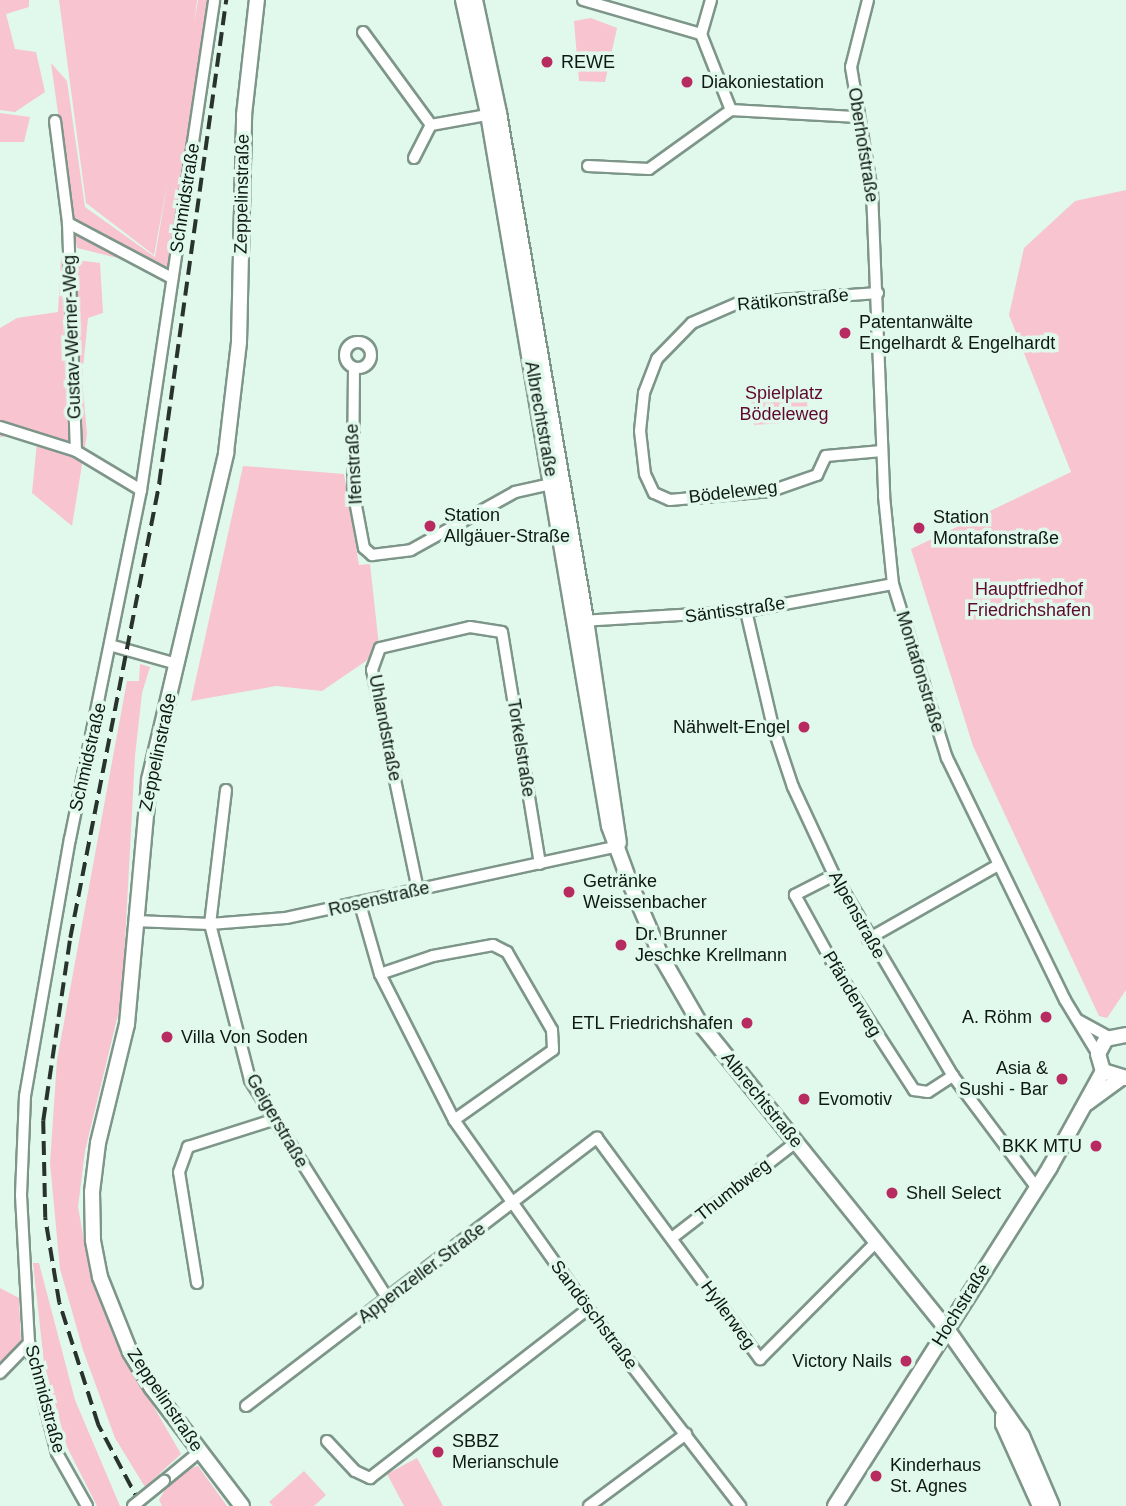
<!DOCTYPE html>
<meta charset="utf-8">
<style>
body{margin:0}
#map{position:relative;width:1126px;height:1506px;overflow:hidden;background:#e0f9ec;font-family:Helvetica,sans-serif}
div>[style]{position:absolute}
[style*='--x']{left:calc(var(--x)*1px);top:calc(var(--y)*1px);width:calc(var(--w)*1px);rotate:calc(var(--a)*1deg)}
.green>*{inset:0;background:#f7c4d0}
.roads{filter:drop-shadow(2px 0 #7e968a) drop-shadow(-2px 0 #7e968a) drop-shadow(0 2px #7e968a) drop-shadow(0 -2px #7e968a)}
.street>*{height:10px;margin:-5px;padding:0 5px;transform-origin:5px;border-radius:5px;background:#fff}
.street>.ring{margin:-5px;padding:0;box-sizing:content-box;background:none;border:10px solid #fff;border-radius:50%}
.secondary>*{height:14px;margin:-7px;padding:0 7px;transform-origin:7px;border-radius:7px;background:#fff}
.rail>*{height:3.5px;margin-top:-1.75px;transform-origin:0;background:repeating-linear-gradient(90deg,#28332e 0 14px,transparent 0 21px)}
.bridges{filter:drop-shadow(2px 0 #7e968a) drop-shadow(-2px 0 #7e968a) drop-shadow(0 2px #7e968a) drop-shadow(0 -2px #7e968a)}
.street-bridge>*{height:10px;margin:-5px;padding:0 5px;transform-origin:5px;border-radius:5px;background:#fff}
.dots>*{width:19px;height:19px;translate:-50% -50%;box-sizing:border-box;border:4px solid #e0f9ec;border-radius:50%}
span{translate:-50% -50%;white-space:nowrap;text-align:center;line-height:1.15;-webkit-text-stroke:7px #e0f9ec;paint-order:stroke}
.poi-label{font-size:18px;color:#0f1814}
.left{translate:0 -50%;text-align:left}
.right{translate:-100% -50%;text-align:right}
.street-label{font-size:18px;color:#0f1814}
.park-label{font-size:18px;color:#60082e}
</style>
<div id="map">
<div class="green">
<div style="clip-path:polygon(0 0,29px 0,29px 7px,6px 14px,15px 49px,36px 52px,45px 92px,15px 112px,0 110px)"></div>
<div style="clip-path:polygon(59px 0,197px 0,194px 24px,198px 0,217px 0,171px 271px,77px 248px,51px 63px,67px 81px,85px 207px,155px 257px,168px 180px,154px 255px,86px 203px)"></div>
<div style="clip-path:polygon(591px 18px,617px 28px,605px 82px,579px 81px,574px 21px)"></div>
<div style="clip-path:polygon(0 113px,30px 117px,24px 142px,0 142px)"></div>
<div style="clip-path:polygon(1126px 190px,1126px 990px,1107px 1018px,1099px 1016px,973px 746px,911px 549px,1071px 472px,1009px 315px,1024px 248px,1075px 201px)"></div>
<div style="clip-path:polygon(61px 258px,100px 263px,103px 313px,88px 318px,82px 378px,87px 434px,72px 526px,32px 493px,38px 432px,0 437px,0 328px,17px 318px,58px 312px)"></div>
<div style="clip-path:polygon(796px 386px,806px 393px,809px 421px,754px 425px,750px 389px)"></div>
<div style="clip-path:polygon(243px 466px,344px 474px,359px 565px,370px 564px,379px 646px,366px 661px,322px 691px,276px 686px,191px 701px)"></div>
<div style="clip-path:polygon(140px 664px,150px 667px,142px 693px,135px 756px,122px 998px,85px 1151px,78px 1207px,90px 1273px,114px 1338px,181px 1454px,145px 1487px,115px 1438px,83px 1350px,60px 1269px,50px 1163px,57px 1060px,127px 681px,139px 681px)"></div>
<div style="clip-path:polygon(33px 1263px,39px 1263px,75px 1400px,120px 1506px,97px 1506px,67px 1447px,44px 1363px)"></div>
<div style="clip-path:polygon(0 1288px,19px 1298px,21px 1343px,0 1365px)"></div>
<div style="clip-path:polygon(417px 1458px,443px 1506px,404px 1506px,387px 1474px)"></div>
<div style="clip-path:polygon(198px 1466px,227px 1506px,162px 1506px,159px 1500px,170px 1481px,184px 1470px)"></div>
<div style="clip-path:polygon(304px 1471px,326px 1495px,314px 1506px,273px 1506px,269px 1502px)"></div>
</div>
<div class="roads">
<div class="street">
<div style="--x:583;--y:0;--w:123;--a:16.1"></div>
<div style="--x:711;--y:0;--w:35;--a:106"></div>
<div style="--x:701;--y:34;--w:82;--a:68.5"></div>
<div style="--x:868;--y:0;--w:69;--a:104.2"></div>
<div style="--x:851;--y:67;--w:126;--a:80.4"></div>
<div style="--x:872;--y:191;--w:305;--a:87.7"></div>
<div style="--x:884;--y:496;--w:88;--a:84.2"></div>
<div style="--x:893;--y:584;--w:182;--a:72.8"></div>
<div style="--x:947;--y:758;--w:269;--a:64"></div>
<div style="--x:1065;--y:1000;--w:63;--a:58.6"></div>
<div style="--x:363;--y:32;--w:115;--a:53.8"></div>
<div style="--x:431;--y:125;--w:63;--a:-10.1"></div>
<div style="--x:55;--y:121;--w:103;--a:82.7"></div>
<div style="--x:68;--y:223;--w:228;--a:88"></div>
<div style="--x:414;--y:158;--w:37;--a:-63"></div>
<div style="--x:588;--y:166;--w:61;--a:2.8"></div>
<div style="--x:649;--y:169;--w:101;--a:-35.7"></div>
<div style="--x:731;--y:110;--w:127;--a:3.2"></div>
<div style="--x:68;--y:223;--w:118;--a:27.9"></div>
<div style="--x:878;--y:293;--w:140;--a:175.9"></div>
<div style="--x:738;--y:303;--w:50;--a:156.5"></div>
<div style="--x:692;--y:323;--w:50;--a:134.2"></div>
<div style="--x:657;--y:359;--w:36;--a:111"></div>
<div style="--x:644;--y:393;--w:38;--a:96"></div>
<div style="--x:640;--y:431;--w:43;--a:83.4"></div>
<div style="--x:645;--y:474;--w:21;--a:65"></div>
<div style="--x:654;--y:493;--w:17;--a:24"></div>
<div style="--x:670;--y:500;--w:101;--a:-5.1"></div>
<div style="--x:771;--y:491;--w:49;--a:-19.2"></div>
<div style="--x:817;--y:475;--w:21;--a:-65"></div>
<div style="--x:826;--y:456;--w:56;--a:-5.1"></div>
<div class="ring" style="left:345px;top:342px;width:16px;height:16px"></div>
<div style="--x:354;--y:368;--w:122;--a:90.5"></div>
<div style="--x:353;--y:490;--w:59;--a:79.3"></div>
<div style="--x:364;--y:548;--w:11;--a:41"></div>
<div style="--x:372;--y:555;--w:39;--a:-7"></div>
<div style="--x:411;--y:550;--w:119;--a:-29.1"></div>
<div style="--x:515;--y:492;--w:42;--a:-12.4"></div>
<div style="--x:0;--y:427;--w:80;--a:17.5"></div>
<div style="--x:76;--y:451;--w:76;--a:31"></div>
<div style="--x:746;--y:611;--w:119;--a:76.9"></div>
<div style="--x:773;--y:727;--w:63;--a:71.6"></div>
<div style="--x:793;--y:787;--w:97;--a:65"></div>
<div style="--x:834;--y:875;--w:234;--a:59.4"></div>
<div style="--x:953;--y:1076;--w:139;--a:53.2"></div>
<div style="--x:581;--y:621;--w:165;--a:-3.5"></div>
<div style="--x:746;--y:611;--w:149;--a:-10.4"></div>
<div style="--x:113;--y:646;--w:66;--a:15.7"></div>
<div style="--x:226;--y:790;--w:135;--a:96.8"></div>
<div style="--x:210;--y:924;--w:161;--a:75.6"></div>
<div style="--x:250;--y:1080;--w:259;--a:57.8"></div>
<div style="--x:834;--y:875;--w:44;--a:152.9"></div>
<div style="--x:795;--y:895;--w:87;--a:61.1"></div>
<div style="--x:837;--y:971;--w:142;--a:57.1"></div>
<div style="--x:914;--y:1090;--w:14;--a:8"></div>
<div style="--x:928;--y:1092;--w:30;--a:-33"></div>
<div style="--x:418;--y:890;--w:225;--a:-101.8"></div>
<div style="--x:372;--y:670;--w:23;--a:-70"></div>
<div style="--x:380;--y:648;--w:92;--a:-13.1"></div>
<div style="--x:470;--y:627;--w:32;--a:9"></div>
<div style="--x:502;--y:632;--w:235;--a:80.7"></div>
<div style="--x:360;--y:904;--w:73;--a:74.1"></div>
<div style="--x:380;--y:974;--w:164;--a:63.1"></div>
<div style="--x:454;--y:1120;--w:232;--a:54.7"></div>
<div style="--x:588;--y:1309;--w:249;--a:52.3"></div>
<div style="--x:135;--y:921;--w:75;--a:2.3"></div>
<div style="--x:210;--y:924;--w:76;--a:-4.5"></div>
<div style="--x:286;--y:918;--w:341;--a:-12.2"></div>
<div style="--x:868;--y:939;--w:150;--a:-29.6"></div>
<div style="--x:380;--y:974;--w:56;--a:-18.8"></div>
<div style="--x:433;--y:956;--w:61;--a:-10.4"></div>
<div style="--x:493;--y:945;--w:16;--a:27"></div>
<div style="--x:507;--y:952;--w:90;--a:60"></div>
<div style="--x:552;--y:1030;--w:20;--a:87"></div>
<div style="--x:553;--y:1050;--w:121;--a:144.7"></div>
<div style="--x:1078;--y:1020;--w:35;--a:29"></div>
<div style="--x:672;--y:1238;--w:155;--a:-37.7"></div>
<div style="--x:197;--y:1283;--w:112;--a:-99.2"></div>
<div style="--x:179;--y:1172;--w:27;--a:-70"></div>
<div style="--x:188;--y:1147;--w:89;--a:-17.6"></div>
<div style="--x:0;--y:1373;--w:42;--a:-46"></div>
<div style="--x:246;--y:1406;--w:442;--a:-37.4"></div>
<div style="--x:597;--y:1138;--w:275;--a:53.6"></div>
<div style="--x:760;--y:1359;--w:166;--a:-45.2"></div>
<div style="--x:327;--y:1441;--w:41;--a:47"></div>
<div style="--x:355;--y:1471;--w:17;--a:25"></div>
<div style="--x:370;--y:1478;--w:276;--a:-37.8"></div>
<div style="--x:164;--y:1481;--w:45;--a:-39.6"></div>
<div style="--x:87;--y:1506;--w:61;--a:-119.5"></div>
<div style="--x:57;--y:1453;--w:114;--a:-104.3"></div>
<div style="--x:29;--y:1343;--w:148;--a:-93.1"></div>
<div style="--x:21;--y:1195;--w:99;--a:-87.7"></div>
<div style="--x:25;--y:1096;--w:261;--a:-80.1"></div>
<div style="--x:70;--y:839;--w:356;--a:-78.5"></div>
<div style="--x:141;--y:490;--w:495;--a:-81.5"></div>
<div style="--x:589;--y:1506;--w:121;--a:-36.6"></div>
</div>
<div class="secondary">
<div style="--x:463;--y:0;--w:117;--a:77.6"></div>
<div style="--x:488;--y:114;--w:722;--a:80.36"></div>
<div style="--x:609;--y:826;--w:61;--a:69.8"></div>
<div style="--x:630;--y:883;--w:82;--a:66.9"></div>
<div style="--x:662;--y:958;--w:74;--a:60"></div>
<div style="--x:699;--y:1022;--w:395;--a:51.1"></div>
<div style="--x:947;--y:1329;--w:131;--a:55"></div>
<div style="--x:1022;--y:1436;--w:76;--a:66.8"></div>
<div style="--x:475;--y:0;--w:116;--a:78"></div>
<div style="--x:499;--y:113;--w:514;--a:80.26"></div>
<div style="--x:586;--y:620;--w:225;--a:81.6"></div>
<div style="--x:1126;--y:1035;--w:20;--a:169"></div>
<div style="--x:1106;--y:1039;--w:17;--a:118"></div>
<div style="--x:1098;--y:1054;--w:18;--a:74"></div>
<div style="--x:1103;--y:1071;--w:24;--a:17"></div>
<div style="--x:1087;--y:1103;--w:41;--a:-36"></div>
<div style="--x:1003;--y:1416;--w:8;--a:90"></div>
<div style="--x:1003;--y:1424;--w:90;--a:65.7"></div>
<div style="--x:242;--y:1506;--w:148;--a:-127.3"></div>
<div style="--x:152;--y:1388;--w:42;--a:-121.4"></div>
<div style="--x:130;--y:1352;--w:81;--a:-111.8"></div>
<div style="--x:100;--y:1277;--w:38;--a:-101"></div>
<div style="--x:93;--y:1240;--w:48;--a:-91.2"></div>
<div style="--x:92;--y:1192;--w:49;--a:-83"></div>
<div style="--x:98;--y:1143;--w:122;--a:-76.3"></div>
<div style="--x:127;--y:1024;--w:245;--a:-84.8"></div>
<div style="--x:149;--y:780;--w:336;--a:-76.7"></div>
<div style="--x:226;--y:453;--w:112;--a:-83.3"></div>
<div style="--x:239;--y:342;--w:227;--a:-88.7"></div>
<div style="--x:244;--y:115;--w:116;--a:-83.6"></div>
<div style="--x:835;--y:1506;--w:401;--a:-57.6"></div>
<div style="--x:1050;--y:1167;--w:110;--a:-61.1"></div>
</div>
</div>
<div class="rail">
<div style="--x:141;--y:1506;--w:92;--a:-118"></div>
<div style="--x:98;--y:1425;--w:128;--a:-107.7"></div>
<div style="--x:59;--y:1303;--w:86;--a:-99.4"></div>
<div style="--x:45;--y:1218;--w:97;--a:-91.2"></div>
<div style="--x:43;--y:1121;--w:185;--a:-81.6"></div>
<div style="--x:70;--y:938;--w:464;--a:-78.9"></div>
<div style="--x:159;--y:483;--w:488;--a:-82.1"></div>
</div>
<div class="bridges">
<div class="street-bridge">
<div style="--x:133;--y:1506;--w:40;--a:-39"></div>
</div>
</div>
<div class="dots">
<div style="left:547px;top:62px;background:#b72b61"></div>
<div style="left:687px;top:82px;background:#b72b61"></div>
<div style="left:845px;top:333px;background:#b72b61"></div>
<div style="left:430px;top:526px;background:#b72b61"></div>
<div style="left:919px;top:528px;background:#b72b61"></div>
<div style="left:804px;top:727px;background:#b72b61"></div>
<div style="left:569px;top:892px;background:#b72b61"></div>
<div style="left:621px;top:945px;background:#b72b61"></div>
<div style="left:1046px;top:1017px;background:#b72b61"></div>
<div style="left:747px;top:1023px;background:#b72b61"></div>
<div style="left:167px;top:1037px;background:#b72b61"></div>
<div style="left:1062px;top:1079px;background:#b72b61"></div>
<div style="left:804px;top:1099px;background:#b72b61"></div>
<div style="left:1096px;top:1146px;background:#b72b61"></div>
<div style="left:892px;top:1193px;background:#b72b61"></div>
<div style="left:906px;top:1361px;background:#b72b61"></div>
<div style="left:438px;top:1452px;background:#b72b61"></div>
<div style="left:876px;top:1476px;background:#b72b61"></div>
</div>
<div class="poi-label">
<span class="left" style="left:561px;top:62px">REWE</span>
<span class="left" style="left:701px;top:82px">Diakoniestation</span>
<span class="left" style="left:859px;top:333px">Patentanwälte<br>Engelhardt &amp; Engelhardt</span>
<span class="left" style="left:444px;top:526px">Station<br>Allgäuer-Straße</span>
<span class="left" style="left:933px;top:528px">Station<br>Montafonstraße</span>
<span class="right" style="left:790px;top:727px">Nähwelt-Engel</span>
<span class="left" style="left:583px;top:892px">Getränke<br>Weissenbacher</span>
<span class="left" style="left:635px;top:945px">Dr. Brunner<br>Jeschke Krellmann</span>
<span class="right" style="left:1032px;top:1017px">A. Röhm</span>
<span class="right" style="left:733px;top:1023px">ETL Friedrichshafen</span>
<span class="left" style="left:181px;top:1037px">Villa Von Soden</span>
<span class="right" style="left:1048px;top:1079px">Asia &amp;<br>Sushi - Bar</span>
<span class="left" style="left:818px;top:1099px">Evomotiv</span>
<span class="right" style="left:1082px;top:1146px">BKK MTU</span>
<span class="left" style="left:906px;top:1193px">Shell Select</span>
<span class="right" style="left:892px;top:1361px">Victory Nails</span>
<span class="left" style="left:452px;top:1452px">SBBZ<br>Merianschule</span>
<span class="left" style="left:890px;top:1476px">Kinderhaus<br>St. Agnes</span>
</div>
<div class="street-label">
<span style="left:863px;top:145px;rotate:81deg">Oberhofstraße</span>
<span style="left:242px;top:194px;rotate:-89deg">Zeppelinstraße</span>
<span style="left:185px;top:198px;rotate:-81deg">Schmidstraße</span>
<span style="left:793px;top:300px;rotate:-5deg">Rätikonstraße</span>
<span style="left:72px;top:337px;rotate:-92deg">Gustav-Werner-Weg</span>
<span style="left:541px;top:419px;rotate:80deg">Albrechtstraße</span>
<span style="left:354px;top:464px;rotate:-93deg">Ifenstraße</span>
<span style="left:733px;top:492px;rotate:-7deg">Bödeleweg</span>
<span style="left:735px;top:610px;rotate:-8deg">Säntisstraße</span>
<span style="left:920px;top:672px;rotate:73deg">Montafonstraße</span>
<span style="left:385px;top:728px;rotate:79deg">Uhlandstraße</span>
<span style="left:521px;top:748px;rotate:81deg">Torkelstraße</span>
<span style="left:158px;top:752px;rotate:-78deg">Zeppelinstraße</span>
<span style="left:88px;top:757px;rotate:-77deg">Schmidstraße</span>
<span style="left:379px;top:899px;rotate:-13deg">Rosenstraße</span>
<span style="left:857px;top:915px;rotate:61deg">Alpenstraße</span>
<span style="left:852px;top:994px;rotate:59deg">Pfänderweg</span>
<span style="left:762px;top:1100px;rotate:51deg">Albrechtstraße</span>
<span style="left:277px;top:1121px;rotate:60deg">Geigerstraße</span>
<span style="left:733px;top:1190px;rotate:-38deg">Thumbweg</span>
<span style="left:422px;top:1273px;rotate:-37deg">Appenzeller Straße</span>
<span style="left:961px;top:1305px;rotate:-58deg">Hochstraße</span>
<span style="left:594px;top:1315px;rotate:53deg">Sandöschstraße</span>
<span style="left:728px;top:1315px;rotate:54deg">Hyllerweg</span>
<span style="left:45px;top:1399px;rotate:75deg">Schmidstraße</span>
<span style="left:165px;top:1400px;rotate:56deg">Zeppelinstraße</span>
</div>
<div class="park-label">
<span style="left:784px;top:404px">Spielplatz<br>Bödeleweg</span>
<span style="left:1029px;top:600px">Hauptfriedhof<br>Friedrichshafen</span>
</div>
</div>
